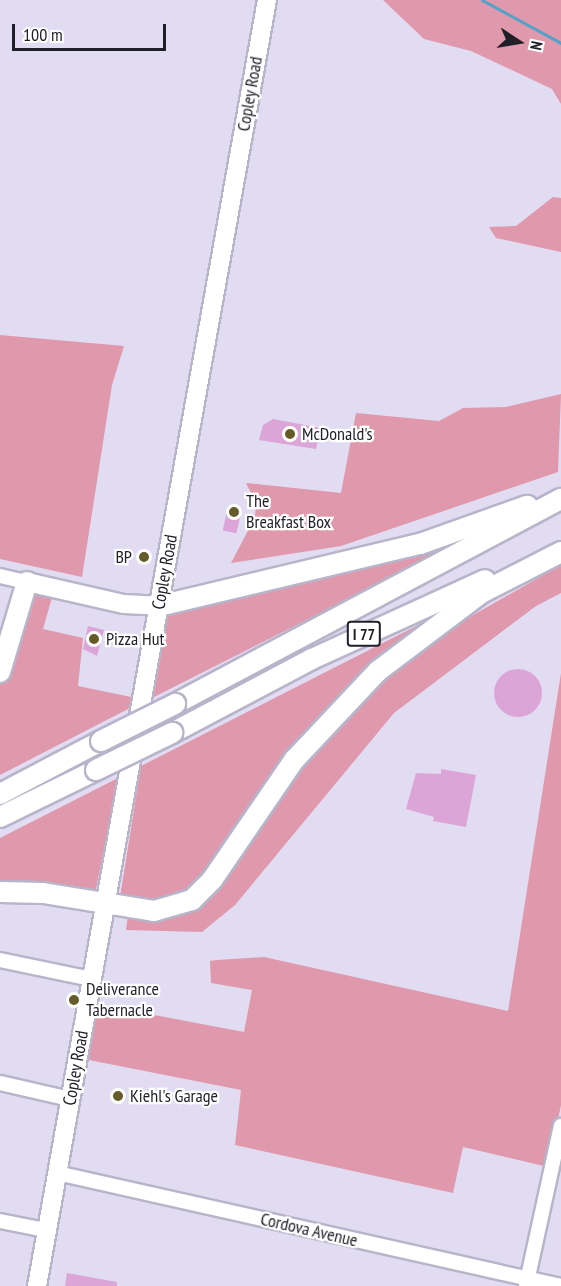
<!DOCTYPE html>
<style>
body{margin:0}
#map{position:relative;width:561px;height:1286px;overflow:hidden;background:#e1dcf2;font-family:"PT Sans Narrow",sans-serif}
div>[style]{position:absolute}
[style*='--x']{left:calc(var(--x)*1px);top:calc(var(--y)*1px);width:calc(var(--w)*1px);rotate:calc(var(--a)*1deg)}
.green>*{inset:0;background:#df98ac}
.stream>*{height:3px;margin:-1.5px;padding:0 1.5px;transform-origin:1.5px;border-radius:1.5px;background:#54a3c7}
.building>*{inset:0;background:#dca5d8;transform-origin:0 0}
.round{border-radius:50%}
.roads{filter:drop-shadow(2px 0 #b8b4c9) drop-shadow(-2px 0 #b8b4c9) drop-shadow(0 2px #b8b4c9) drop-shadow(0 -2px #b8b4c9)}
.minor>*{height:14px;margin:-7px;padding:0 7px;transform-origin:7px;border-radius:7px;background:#fff}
.major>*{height:18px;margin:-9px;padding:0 9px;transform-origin:9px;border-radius:9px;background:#fff}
.highway>*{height:20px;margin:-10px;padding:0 10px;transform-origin:10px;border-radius:10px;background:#fff}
.bridges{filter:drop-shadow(2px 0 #b8b4c9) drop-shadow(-2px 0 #b8b4c9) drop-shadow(0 2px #b8b4c9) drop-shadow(0 -2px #b8b4c9)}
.highway-bridge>*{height:20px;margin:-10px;padding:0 10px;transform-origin:10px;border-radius:10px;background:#fff}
.dots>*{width:16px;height:16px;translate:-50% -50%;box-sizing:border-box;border:3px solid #fff;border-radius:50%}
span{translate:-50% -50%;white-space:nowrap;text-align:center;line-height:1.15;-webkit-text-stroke:4.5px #fff;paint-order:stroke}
.shield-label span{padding:2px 4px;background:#fff;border:2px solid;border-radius:4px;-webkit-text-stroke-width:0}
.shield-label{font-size:16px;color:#201e26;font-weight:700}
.street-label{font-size:18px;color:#201e26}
.poi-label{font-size:18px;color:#201e26}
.left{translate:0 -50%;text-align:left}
.right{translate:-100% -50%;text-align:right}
.north{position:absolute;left:489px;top:12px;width:60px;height:60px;-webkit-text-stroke:4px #fff;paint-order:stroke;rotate:102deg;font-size:16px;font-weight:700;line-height:24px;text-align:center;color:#201e26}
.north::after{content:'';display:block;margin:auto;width:21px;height:27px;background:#201e26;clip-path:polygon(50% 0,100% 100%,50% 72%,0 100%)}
.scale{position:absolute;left:12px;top:24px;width:154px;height:27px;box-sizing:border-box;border:3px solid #201e26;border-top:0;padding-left:8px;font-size:18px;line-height:21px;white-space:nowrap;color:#201e26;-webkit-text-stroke:4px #fff;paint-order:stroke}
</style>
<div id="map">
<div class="green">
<div style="clip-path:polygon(383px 0,561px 0,561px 104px,552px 89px,471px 51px,424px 39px)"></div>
<div style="clip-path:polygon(553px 197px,561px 198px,561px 252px,496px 238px,489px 227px,516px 226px)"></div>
<div style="clip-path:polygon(0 335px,124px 346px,112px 385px,82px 577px,0 559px)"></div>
<div style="clip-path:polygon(561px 394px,558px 472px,341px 546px,231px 563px,255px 517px,256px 503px,246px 483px,341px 493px,356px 413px,439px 421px,463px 408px,506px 407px)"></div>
<div style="clip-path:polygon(446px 546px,447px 549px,152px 698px,168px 611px)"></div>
<div style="clip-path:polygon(561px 565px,561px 593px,536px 606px,394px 713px,235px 905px,202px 932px,126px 930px,128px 915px,189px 910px,328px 728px,426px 642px)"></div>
<div style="clip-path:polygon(41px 591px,53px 594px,43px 629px,83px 638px,78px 686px,131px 697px,130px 708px,0 775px,0 682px,19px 639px,29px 598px)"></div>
<div style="clip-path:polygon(430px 619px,384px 654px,276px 771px,199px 887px,154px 904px,120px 897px,141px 766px)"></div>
<div style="clip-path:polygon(561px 673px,561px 1105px,548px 1167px,463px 1147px,453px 1193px,235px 1145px,241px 1090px,89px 1060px,96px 1004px,244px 1032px,252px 990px,211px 983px,210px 961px,217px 960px,264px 957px,508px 1011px)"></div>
<div style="clip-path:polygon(118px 778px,96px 889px,0 884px,0 838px)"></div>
</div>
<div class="stream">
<div style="--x:482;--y:0;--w:90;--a:28.6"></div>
</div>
<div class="building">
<div style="clip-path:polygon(273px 419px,321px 428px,316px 449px,259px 440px,263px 425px)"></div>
<div style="left:228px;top:506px;width:14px;height:25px;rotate:12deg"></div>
<div style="clip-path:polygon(88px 626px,104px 630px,97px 656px,83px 649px)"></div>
<div class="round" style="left:494px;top:669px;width:48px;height:48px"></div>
<div style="clip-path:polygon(441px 769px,476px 775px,466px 827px,433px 821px,434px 817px,406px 809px,416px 773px,441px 774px)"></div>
<div style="clip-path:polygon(67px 1273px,117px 1282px,117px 1286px,65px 1286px)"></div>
</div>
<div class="roads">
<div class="minor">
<div style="--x:0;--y:576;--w:28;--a:13"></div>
<div style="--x:0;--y:960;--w:93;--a:11.8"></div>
<div style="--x:0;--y:1083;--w:72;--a:12.9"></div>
<div style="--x:57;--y:1173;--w:517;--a:12.64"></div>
<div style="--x:0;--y:1221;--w:47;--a:11.1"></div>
<div style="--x:526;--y:1286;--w:164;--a:-77.7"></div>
</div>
<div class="major">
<div style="--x:27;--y:582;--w:99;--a:12.8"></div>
<div style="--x:124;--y:604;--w:35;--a:3"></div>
<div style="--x:37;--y:1286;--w:1306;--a:-79.86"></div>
</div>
<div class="highway">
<div style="--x:159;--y:606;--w:268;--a:-13.4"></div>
<div style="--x:420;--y:544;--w:114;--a:-19.6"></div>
<div style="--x:0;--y:672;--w:94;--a:-73.3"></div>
<div style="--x:175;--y:704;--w:437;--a:-28"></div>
<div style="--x:172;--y:733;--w:158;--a:-27.9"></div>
<div style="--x:312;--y:659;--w:190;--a:-24.5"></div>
<div style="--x:0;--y:794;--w:114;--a:-27.7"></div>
<div style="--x:0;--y:817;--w:107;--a:-26.1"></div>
<div style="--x:0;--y:892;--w:43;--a:1.3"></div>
<div style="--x:43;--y:893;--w:112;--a:9.2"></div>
<div style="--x:154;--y:911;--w:40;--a:-16"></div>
<div style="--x:192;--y:900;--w:28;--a:-45"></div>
<div style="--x:212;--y:880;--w:147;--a:-55.6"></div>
<div style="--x:295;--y:759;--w:121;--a:-46.7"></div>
<div style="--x:378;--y:671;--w:129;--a:-37.1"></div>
<div style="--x:481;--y:593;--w:90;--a:-27.1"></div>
</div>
</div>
<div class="bridges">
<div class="highway-bridge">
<div style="--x:101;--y:741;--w:83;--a:-26.6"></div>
<div style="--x:96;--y:770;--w:85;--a:-26"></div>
</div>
</div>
<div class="dots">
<div style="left:290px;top:434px;background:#655b28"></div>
<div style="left:234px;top:512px;background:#655b28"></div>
<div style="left:144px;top:557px;background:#655b28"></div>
<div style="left:94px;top:639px;background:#655b28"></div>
<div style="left:74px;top:1000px;background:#655b28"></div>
<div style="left:118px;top:1096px;background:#655b28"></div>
</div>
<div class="shield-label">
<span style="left:364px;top:634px">I 77</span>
</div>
<div class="street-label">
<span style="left:250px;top:94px;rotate:-80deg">Copley Road</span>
<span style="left:165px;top:572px;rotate:-80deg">Copley Road</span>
<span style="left:76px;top:1068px;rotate:-80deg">Copley Road</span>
<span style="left:309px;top:1230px;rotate:13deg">Cordova Avenue</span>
</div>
<div class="poi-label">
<span class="left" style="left:302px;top:434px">McDonald's</span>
<span class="left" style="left:246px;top:512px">The<br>Breakfast Box</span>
<span class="right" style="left:132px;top:557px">BP</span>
<span class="left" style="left:106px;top:639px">Pizza Hut</span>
<span class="left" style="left:86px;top:1000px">Deliverance<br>Tabernacle</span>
<span class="left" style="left:130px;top:1096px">Kiehl's Garage</span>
</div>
<div class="north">N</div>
<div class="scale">100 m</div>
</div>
